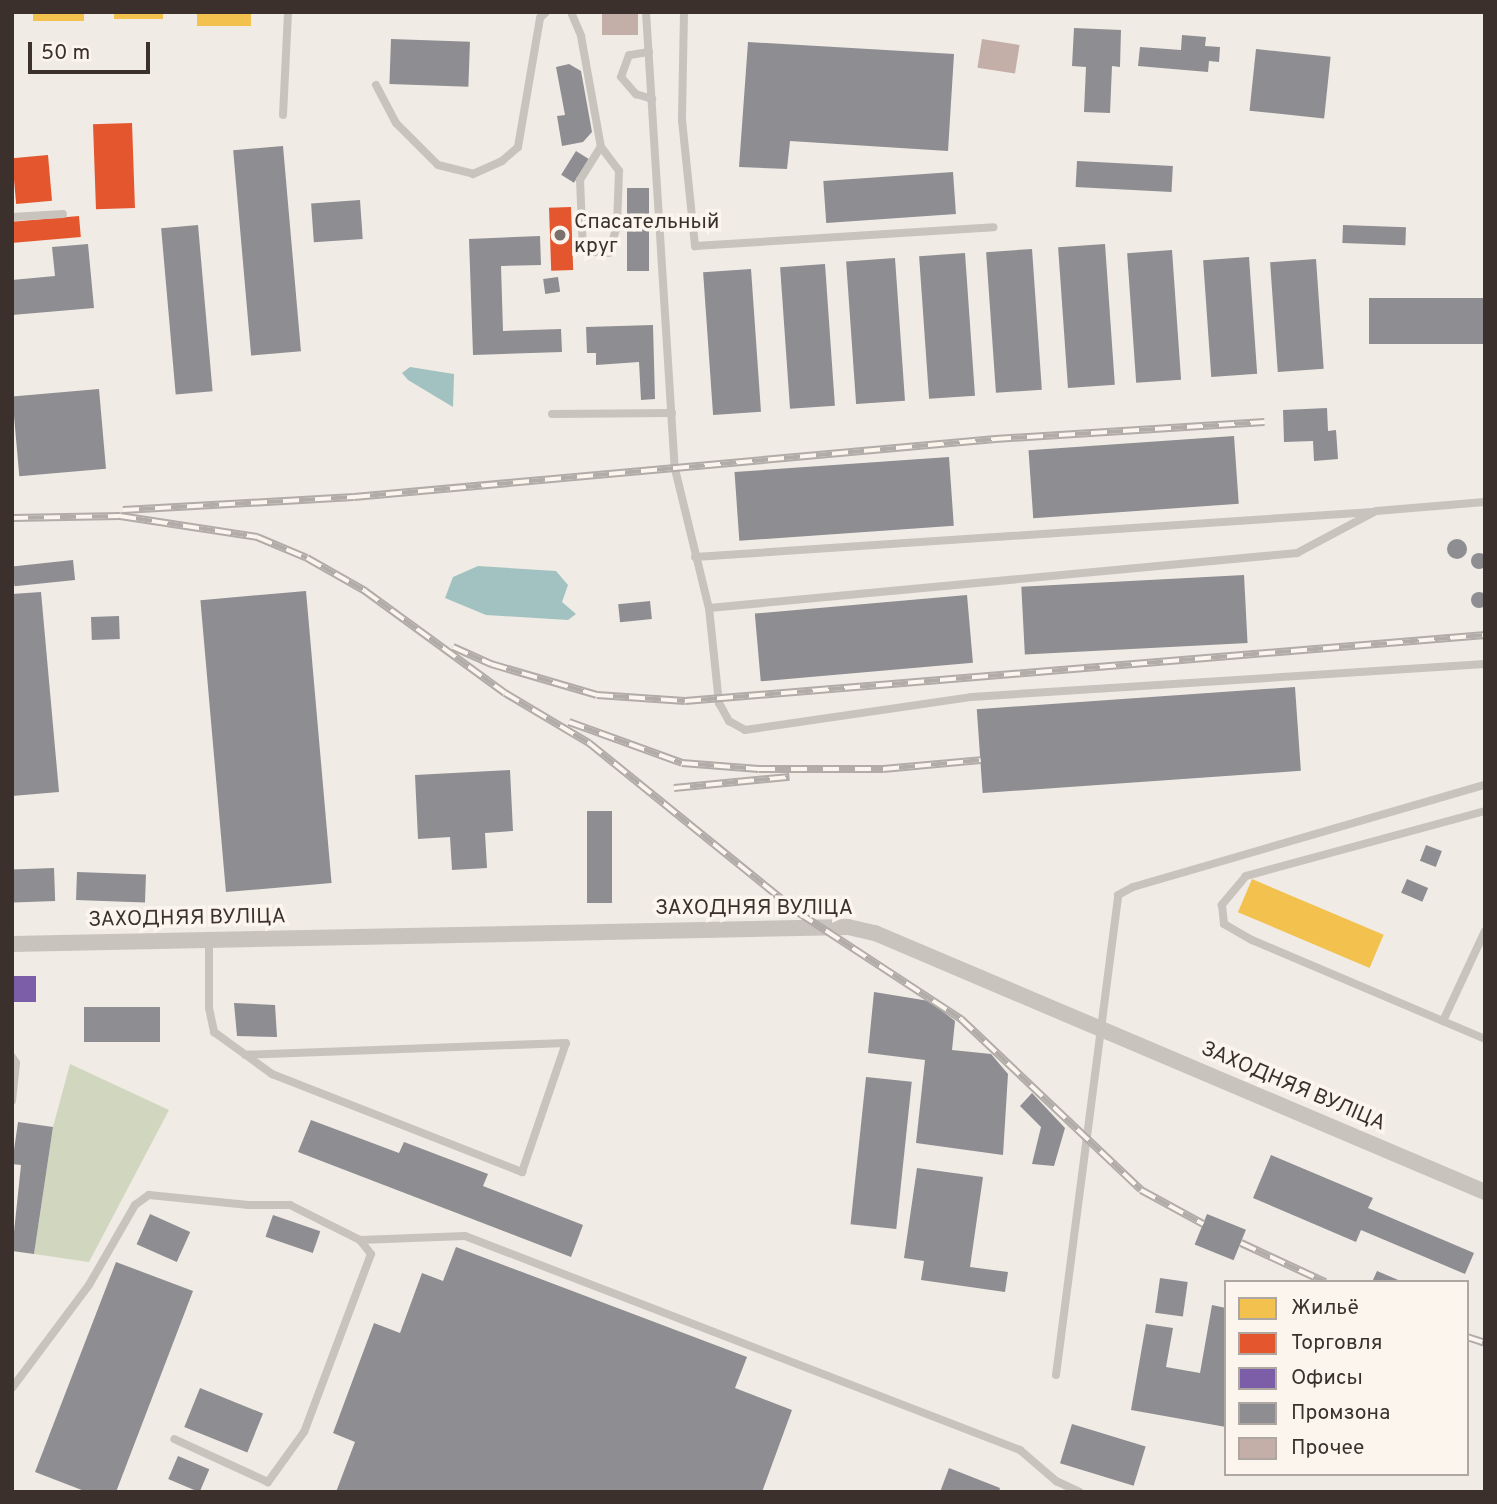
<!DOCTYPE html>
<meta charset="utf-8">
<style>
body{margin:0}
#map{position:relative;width:1497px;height:1504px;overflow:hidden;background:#f0ebe5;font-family:Overpass,sans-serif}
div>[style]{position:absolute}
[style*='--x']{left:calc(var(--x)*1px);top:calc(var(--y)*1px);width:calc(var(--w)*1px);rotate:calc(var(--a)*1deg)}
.green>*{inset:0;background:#d1d6bf}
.water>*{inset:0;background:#a1c2c1}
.homes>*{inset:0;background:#f2c14e;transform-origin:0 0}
.shops>*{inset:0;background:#e4572e;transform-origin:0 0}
.offices>*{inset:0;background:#7b5ea7;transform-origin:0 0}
.industry>*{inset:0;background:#8d8d92;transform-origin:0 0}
.round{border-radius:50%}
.building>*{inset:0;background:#c3afa7;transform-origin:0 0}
.lane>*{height:8px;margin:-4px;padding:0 4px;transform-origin:4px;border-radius:4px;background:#c9c3be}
.street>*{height:16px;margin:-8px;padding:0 8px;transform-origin:8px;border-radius:8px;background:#c9c3be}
.rail>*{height:8px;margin-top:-4px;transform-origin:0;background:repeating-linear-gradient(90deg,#fbf5ee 0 16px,#b1aca8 0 32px);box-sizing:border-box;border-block:2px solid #b1aca8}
.dots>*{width:19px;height:19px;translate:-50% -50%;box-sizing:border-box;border:4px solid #fbf5ee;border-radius:50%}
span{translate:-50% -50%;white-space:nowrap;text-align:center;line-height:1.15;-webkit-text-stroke:7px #fbf5ee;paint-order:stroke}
.poi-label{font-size:21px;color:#3b302b}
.left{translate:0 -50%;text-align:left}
.street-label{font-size:21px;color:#3b302b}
.frame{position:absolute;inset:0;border:14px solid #3b302b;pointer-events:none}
.legend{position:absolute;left:1224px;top:1280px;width:245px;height:196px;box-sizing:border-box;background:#fbf5ee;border:2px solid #aea6a0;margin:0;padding:9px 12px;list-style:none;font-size:21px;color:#3b302b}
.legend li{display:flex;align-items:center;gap:14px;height:35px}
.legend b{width:35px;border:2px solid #aea6a0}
.scale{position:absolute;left:28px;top:42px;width:122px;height:32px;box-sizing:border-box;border:4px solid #3b302b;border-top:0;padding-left:9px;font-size:21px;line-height:24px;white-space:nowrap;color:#3b302b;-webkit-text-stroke:5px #fbf5ee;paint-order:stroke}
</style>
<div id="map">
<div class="green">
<div style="clip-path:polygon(70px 1064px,169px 1110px,89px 1262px,34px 1254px,53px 1127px)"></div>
</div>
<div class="water">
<div style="clip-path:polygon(410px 367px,454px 374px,453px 407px,408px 380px,402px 373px)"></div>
<div style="clip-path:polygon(478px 566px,556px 571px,568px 585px,562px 602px,576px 614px,568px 620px,486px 615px,445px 598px,453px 577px)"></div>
</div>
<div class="homes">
<div style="left:33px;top:12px;width:51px;height:9px"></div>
<div style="left:114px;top:12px;width:49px;height:7px"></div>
<div style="left:197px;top:12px;width:54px;height:14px"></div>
<div style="left:1252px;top:879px;width:143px;height:36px;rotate:23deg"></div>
</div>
<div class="shops">
<div style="left:132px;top:123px;width:85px;height:39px;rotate:88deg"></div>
<div style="left:48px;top:155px;width:46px;height:36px;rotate:85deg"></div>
<div style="left:571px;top:207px;width:63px;height:22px;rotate:88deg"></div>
<div style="left:79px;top:216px;width:21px;height:67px;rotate:85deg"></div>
</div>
<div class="offices">
<div style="left:36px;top:976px;width:26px;height:24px;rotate:90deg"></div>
</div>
<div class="industry">
<div style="clip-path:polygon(1074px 28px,1121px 30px,1120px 67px,1112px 66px,1110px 113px,1084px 112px,1086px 67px,1072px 66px)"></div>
<div style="clip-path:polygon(1182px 35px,1206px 37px,1205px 46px,1220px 47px,1219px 62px,1209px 61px,1208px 72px,1138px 66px,1140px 47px,1181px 50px)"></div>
<div style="left:391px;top:39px;width:79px;height:45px;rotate:2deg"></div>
<div style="clip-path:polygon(748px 42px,954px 54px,948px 151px,790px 141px,787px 169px,739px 167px)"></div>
<div style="left:1256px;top:49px;width:75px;height:62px;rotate:6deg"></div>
<div style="clip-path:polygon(569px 64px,581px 71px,592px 132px,583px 142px,562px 146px,557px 116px,565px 115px,556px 67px)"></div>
<div style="left:283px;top:146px;width:206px;height:50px;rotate:85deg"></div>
<div style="left:576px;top:151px;width:15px;height:28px;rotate:32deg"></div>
<div style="left:1077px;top:161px;width:96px;height:26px;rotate:3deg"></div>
<div style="left:953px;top:172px;width:42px;height:130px;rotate:86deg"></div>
<div style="left:627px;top:188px;width:22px;height:83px"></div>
<div style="left:360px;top:200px;width:39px;height:49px;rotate:86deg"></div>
<div style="left:198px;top:225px;width:167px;height:37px;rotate:85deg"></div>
<div style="left:1343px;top:225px;width:63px;height:18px;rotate:2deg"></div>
<div style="clip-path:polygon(540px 236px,541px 265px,501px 266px,503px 331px,561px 329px,562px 352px,473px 355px,469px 239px)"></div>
<div style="clip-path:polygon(88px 244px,94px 308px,12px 315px,12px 280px,55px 276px,52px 247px)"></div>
<div style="left:1105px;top:244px;width:141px;height:47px;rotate:86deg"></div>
<div style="left:1032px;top:249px;width:141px;height:46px;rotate:86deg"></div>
<div style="left:1172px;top:250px;width:130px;height:45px;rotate:86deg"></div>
<div style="left:965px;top:253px;width:143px;height:46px;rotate:86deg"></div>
<div style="left:1249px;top:257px;width:117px;height:46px;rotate:86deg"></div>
<div style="left:895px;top:258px;width:143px;height:49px;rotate:86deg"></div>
<div style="left:1316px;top:259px;width:110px;height:46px;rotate:86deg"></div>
<div style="left:825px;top:264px;width:142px;height:45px;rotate:86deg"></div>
<div style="left:751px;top:269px;width:143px;height:48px;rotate:86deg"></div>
<div style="left:558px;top:277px;width:15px;height:15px;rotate:82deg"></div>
<div style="left:1485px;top:298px;width:46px;height:116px;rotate:90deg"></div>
<div style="clip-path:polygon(653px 325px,655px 399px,641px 400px,639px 362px,596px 365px,596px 353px,587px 353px,586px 327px)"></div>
<div style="left:99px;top:389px;width:80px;height:87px;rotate:85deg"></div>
<div style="clip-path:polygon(1327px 408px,1328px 431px,1336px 430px,1338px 459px,1314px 461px,1313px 441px,1284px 442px,1283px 410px)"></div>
<div style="left:1234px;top:436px;width:68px;height:206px;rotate:86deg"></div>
<div style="left:949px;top:457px;width:69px;height:215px;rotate:86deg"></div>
<div class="round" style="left:1447px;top:539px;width:20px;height:20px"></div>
<div class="round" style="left:1471px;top:553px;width:16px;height:16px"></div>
<div style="left:73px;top:560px;width:20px;height:61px;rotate:84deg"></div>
<div style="left:1244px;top:575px;width:68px;height:223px;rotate:87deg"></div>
<div style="left:306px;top:591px;width:293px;height:106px;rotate:85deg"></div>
<div class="round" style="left:1471px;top:592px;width:16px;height:16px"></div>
<div style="clip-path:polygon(41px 592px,59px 792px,12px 796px,12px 594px)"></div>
<div style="left:967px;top:595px;width:68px;height:213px;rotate:85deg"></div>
<div style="left:650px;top:601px;width:18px;height:32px;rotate:84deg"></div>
<div style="left:119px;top:616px;width:23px;height:28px;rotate:88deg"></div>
<div style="left:1295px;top:687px;width:84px;height:319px;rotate:86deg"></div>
<div style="clip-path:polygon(510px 770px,513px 831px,485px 833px,487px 868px,452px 870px,450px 837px,418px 839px,415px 775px)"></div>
<div style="left:587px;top:811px;width:25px;height:92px"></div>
<div style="left:1426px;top:845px;width:17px;height:17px;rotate:21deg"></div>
<div style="left:54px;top:868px;width:33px;height:42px;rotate:88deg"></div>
<div style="left:77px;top:872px;width:69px;height:28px;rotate:2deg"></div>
<div style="left:1407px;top:879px;width:23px;height:15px;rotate:23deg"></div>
<div style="clip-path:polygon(874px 992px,929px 1001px,955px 1021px,952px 1050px,991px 1054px,1008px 1074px,1003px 1155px,916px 1143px,925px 1060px,868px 1053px)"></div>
<div style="clip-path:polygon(234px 1003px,275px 1005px,277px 1037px,237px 1036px)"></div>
<div style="left:84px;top:1007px;width:76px;height:35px"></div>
<div style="left:866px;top:1077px;width:46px;height:148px;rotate:6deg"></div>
<div style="clip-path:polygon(1032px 1093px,1065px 1128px,1054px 1166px,1032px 1164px,1041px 1127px,1020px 1106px)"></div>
<div style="clip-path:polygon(311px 1120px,399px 1153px,404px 1142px,488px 1174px,483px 1186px,583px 1225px,571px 1257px,298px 1152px)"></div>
<div style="clip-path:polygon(18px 1122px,53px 1127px,34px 1254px,12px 1251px,21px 1165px,12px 1164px)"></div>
<div style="clip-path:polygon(1271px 1155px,1373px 1198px,1368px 1208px,1474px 1253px,1465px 1274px,1361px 1230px,1356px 1242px,1253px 1198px)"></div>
<div style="clip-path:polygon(917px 1168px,983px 1177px,970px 1267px,1008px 1272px,1005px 1292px,921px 1280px,924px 1261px,904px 1258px)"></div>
<div style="left:150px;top:1214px;width:44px;height:33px;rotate:24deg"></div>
<div style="left:1207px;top:1214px;width:42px;height:33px;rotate:22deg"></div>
<div style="left:273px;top:1215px;width:50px;height:23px;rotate:19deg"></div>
<div style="clip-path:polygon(456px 1247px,747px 1357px,735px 1388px,792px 1410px,762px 1492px,336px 1492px,355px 1442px,333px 1433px,374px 1323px,400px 1333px,422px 1273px,443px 1281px)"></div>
<div style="clip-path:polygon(116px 1262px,193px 1291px,116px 1492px,87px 1492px,35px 1472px)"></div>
<div style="clip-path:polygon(1377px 1271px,1403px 1282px,1372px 1282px)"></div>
<div style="left:1160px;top:1278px;width:28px;height:35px;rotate:8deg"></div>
<div style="clip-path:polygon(1212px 1305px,1226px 1308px,1226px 1427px,1131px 1410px,1146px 1324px,1173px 1328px,1166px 1367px,1200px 1373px)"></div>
<div style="left:200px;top:1388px;width:68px;height:42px;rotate:22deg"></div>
<div style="left:1072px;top:1424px;width:77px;height:41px;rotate:17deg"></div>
<div style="left:178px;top:1456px;width:34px;height:25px;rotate:23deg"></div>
<div style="clip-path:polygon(949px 1468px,1000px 1488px,999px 1492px,940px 1492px)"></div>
</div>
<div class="building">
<div style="left:602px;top:12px;width:36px;height:23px"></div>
<div style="left:982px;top:39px;width:38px;height:29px;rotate:9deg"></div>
</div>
<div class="lane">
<div style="--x:571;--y:12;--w:26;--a:67"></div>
<div style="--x:581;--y:36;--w:113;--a:79.8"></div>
<div style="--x:601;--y:147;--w:30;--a:53"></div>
<div style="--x:619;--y:171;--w:55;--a:92.1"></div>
<div style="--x:617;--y:226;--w:28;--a:107"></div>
<div style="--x:609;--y:253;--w:26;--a:-176"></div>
<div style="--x:583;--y:251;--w:71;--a:-92.4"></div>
<div style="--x:580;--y:180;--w:39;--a:-58"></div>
<div style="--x:646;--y:12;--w:458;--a:86.4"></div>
<div style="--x:675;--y:469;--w:143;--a:76.3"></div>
<div style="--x:709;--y:608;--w:96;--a:84"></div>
<div style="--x:719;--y:703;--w:21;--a:61"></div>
<div style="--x:729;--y:721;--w:18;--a:29"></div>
<div style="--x:745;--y:730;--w:228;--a:-8.3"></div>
<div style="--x:971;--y:697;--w:515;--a:-3.67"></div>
<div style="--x:684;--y:12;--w:108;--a:91.1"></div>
<div style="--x:682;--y:120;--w:127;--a:84.1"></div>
<div style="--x:695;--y:246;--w:299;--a:-3.6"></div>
<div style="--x:649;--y:52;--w:20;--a:171"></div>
<div style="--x:629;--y:55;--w:23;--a:110"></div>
<div style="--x:621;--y:77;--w:23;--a:49"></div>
<div style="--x:636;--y:94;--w:17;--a:17"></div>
<div style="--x:376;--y:85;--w:43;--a:62.2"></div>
<div style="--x:396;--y:123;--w:59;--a:45"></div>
<div style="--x:438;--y:165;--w:36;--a:14"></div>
<div style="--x:473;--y:174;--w:32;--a:-24"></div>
<div style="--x:502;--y:161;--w:21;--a:-41"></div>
<div style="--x:518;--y:147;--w:131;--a:-80.3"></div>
<div style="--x:540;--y:18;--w:8;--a:-45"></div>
<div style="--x:283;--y:115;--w:103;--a:-87.2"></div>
<div style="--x:12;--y:217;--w:51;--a:-3.4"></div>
<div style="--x:552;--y:414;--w:120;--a:-0.5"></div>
<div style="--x:695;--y:557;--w:679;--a:-3.8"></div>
<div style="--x:709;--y:608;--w:591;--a:-5.34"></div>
<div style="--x:1297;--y:553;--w:89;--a:-28"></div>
<div style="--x:1376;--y:511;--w:109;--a:-4.7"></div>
<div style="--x:1485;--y:811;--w:248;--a:164.8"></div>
<div style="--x:1246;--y:876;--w:38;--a:130"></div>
<div style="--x:1222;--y:905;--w:19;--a:84"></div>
<div style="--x:1224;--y:924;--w:32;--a:30"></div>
<div style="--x:1252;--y:940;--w:253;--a:23"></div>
<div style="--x:209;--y:940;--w:68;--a:90"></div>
<div style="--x:209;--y:1008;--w:25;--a:78"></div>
<div style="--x:214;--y:1032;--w:72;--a:35.9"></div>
<div style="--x:272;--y:1074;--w:269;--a:21.4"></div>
<div style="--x:522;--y:1172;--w:136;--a:-71.2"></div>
<div style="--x:566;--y:1043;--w:321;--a:177.9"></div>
<div style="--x:1443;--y:1021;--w:99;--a:-65"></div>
<div style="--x:12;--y:1057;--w:7;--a:56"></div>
<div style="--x:16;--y:1063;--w:38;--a:96"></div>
<div style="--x:360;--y:1240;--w:105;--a:-2.2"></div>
<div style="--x:465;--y:1236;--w:595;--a:21.09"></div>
<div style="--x:1020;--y:1450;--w:48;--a:40.7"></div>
<div style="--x:1056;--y:1481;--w:26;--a:25"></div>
<div style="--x:1056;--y:1375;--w:484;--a:-82.6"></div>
<div style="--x:1118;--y:895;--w:17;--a:-28"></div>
<div style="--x:1133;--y:887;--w:366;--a:-16.2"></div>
<div style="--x:12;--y:1388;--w:129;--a:-53.2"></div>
<div style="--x:89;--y:1285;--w:92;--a:-60.1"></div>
<div style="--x:135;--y:1205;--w:17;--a:-36"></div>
<div style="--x:149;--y:1195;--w:100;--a:5.7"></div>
<div style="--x:249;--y:1205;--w:41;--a:0"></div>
<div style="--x:290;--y:1205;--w:78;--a:26.6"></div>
<div style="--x:360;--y:1240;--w:18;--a:52"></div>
<div style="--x:371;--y:1254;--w:190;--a:110.6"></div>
<div style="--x:304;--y:1432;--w:62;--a:125.8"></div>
<div style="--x:268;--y:1482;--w:103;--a:-155.4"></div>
</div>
<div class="street">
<div style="--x:12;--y:944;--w:836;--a:-1.16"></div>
<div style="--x:848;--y:927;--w:28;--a:13"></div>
<div style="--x:875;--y:933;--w:663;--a:23.01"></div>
</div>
<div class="rail">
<div style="--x:123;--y:510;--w:231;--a:-3.2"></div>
<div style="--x:354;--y:497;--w:644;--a:-5.17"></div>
<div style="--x:995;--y:439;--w:270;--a:-3.6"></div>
<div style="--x:12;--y:518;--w:108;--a:-1.1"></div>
<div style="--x:120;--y:516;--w:139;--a:8.7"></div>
<div style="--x:257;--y:537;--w:54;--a:22.8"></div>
<div style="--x:307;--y:558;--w:67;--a:29.6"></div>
<div style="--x:365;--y:591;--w:173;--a:36.1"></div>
<div style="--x:505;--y:693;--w:98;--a:30.8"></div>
<div style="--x:589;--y:743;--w:270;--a:39"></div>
<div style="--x:799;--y:913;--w:194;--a:33.2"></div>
<div style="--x:961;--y:1019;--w:248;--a:43.5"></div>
<div style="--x:1141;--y:1190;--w:71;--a:28.7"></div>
<div style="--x:453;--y:647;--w:42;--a:24.1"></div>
<div style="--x:491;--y:664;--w:110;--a:16.3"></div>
<div style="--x:597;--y:695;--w:88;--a:3.9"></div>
<div style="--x:685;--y:701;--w:803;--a:-4.72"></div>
<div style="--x:569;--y:722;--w:120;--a:19.9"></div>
<div style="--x:682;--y:763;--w:77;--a:4.5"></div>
<div style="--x:759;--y:769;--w:124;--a:0"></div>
<div style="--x:883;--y:769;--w:98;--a:-5.2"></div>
<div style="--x:674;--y:788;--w:116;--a:-5.5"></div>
<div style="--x:1241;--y:1243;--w:93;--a:24.9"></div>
<div style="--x:1467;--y:1337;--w:19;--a:18"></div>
</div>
<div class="dots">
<div style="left:560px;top:235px;background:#7a716c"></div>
</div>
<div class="poi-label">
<span class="left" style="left:574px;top:235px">Спасательный<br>круг</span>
</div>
<div class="street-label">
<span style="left:754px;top:909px">ЗАХОДНЯЯ ВУЛІЦА</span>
<span style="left:187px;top:919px;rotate:-1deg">ЗАХОДНЯЯ ВУЛІЦА</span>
<span style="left:1293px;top:1087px;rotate:23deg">ЗАХОДНЯЯ ВУЛІЦА</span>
</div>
<div class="frame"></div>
<ul class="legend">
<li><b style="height:19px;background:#f2c14e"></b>Жильё</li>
<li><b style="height:19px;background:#e4572e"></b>Торговля</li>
<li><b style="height:19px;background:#7b5ea7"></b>Офисы</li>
<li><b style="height:19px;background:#8d8d92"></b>Промзона</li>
<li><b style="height:19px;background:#c3afa7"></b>Прочее</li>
</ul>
<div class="scale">50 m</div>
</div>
